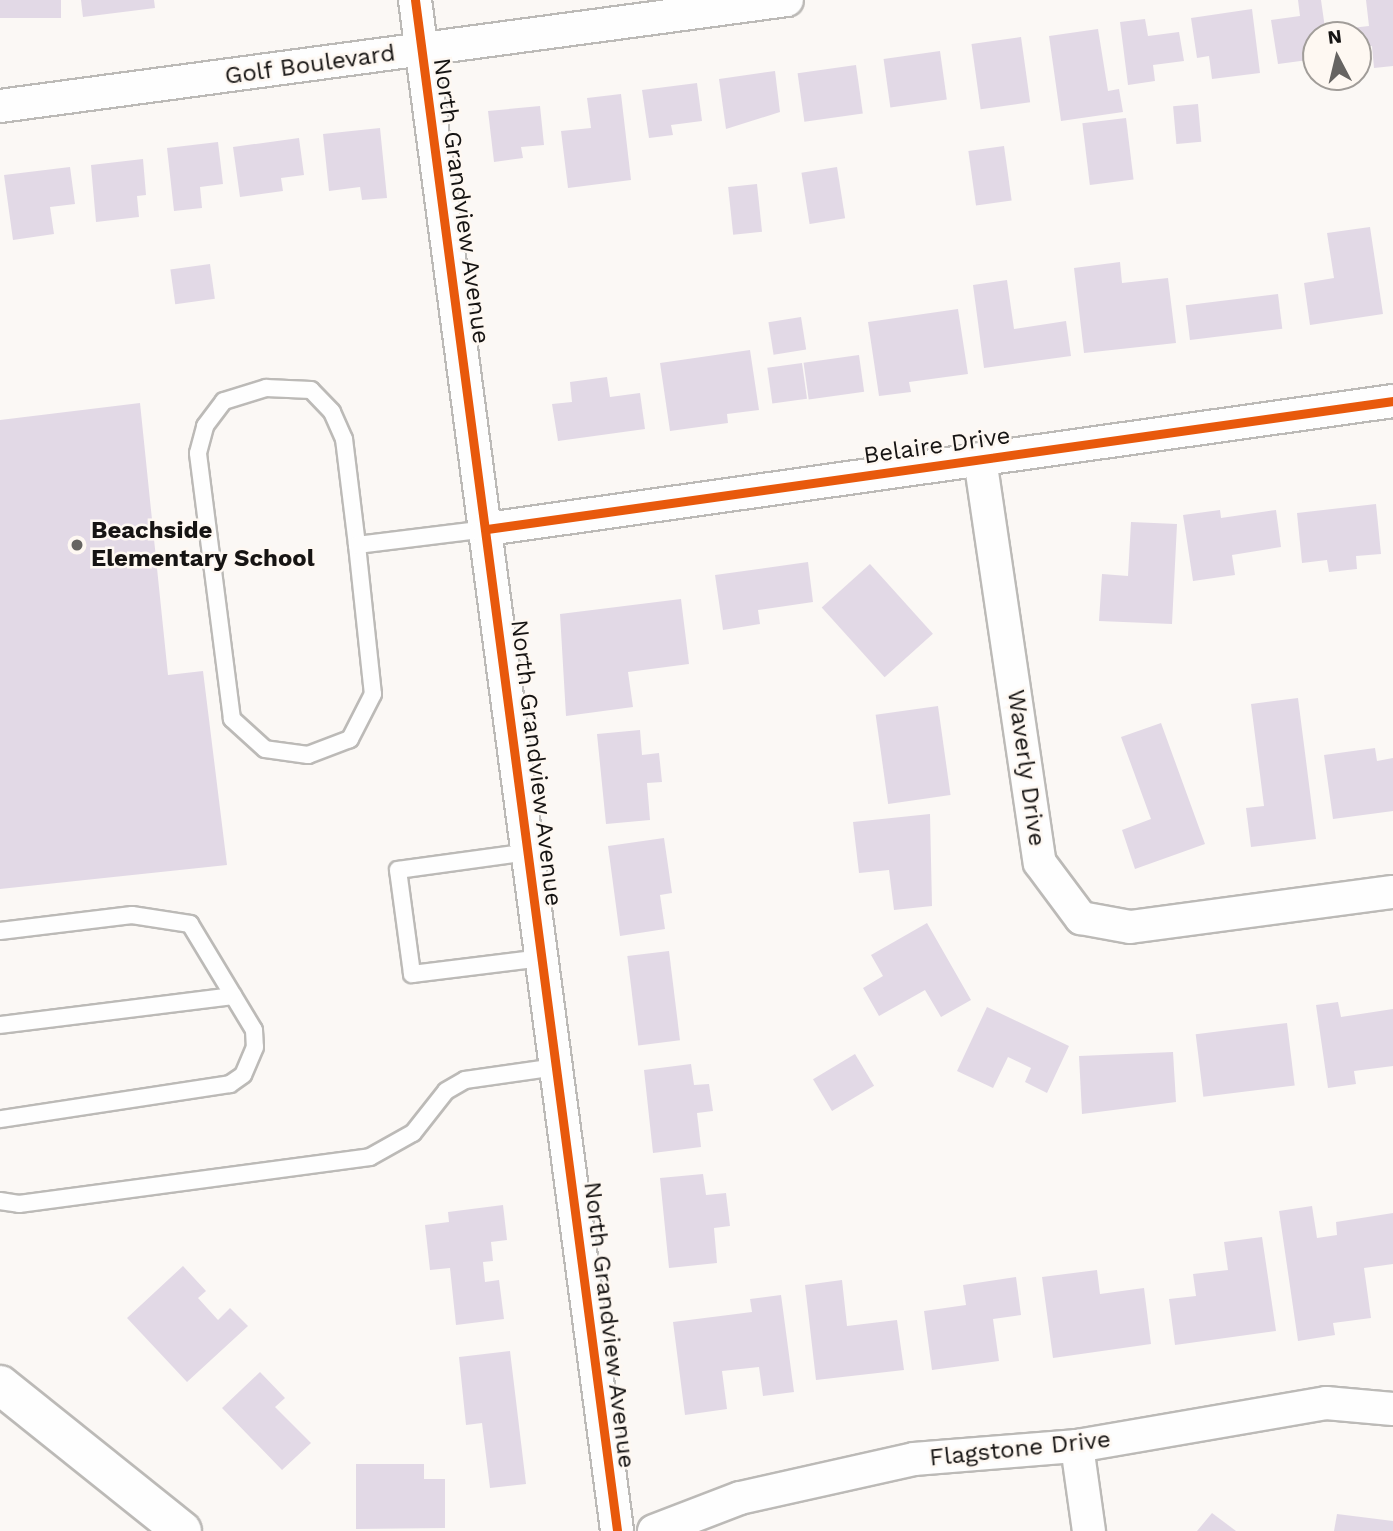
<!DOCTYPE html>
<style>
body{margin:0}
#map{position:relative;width:1393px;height:1531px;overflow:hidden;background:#fbf8f5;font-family:"Work Sans",sans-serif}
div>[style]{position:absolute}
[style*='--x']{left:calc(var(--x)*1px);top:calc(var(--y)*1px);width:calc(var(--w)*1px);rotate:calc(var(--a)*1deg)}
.building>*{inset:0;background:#e2d9e6;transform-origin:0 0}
.roads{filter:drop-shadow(2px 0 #bcbab7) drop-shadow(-2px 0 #bcbab7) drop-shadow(0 2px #bcbab7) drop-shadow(0 -2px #bcbab7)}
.lane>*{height:16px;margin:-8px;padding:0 8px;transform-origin:8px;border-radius:8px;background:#fefefe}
.street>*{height:32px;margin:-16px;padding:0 16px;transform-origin:16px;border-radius:16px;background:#fefefe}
.secondary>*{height:38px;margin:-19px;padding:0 19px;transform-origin:19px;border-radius:19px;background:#fefefe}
.cycleway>*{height:9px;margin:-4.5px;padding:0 4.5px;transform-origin:4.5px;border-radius:4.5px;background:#e8590c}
.dots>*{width:19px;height:19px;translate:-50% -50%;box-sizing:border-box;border:4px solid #fef8f2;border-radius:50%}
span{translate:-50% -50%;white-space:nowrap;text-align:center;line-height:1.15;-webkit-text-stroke:5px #fef8f2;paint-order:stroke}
.street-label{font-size:24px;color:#161413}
.poi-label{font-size:24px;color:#161413;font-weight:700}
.left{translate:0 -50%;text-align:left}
.north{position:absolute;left:1302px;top:21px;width:70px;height:70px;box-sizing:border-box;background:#fef8f2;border:2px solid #a19d99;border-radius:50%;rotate:353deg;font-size:19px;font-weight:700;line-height:28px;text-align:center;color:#161413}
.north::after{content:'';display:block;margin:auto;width:24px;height:32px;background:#666462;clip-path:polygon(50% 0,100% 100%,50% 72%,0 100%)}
</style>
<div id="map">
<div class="building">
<div style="left:0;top:0;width:61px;height:18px"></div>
<div style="clip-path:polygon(81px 0,154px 0,155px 8px,83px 17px)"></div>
<div style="clip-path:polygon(1298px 0,1321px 0,1326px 35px,1306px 46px,1308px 60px,1278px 64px,1271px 20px,1300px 16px)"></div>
<div style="clip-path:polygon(1366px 0,1393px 0,1393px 66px,1374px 68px,1372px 46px,1358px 47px,1358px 35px,1352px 35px,1351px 28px,1369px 26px)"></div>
<div style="clip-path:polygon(1252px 9px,1260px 73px,1212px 79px,1209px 56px,1197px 58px,1191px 18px)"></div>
<div style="clip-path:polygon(1145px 19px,1148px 36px,1179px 32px,1184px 61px,1153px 65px,1155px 81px,1128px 85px,1120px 22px)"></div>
<div style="clip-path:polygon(1098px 29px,1108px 91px,1119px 89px,1123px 112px,1061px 121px,1049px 36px)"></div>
<div style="left:1021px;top:37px;width:66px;height:50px;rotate:82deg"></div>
<div style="left:940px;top:51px;width:49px;height:57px;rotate:82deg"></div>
<div style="left:856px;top:65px;width:49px;height:59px;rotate:82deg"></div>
<div style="clip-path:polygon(775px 71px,780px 112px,726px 129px,719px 79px)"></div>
<div style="clip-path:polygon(697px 83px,702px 121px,671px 125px,673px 135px,649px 138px,642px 90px)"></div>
<div style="clip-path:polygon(621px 94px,631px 180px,568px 188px,561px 131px,591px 128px,587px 98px)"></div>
<div style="left:1198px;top:104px;width:38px;height:25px;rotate:85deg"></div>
<div style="clip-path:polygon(540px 106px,544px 145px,521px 147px,523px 158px,494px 162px,488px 111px)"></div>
<div style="left:1126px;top:118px;width:62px;height:44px;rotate:83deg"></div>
<div style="clip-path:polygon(380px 128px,387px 198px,362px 200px,360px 187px,329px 191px,323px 134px)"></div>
<div style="clip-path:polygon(299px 138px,304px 175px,281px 178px,283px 191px,240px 197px,233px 147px)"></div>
<div style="clip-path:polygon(218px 142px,223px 184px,200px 187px,202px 208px,174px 211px,167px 148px)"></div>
<div style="left:1004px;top:146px;width:55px;height:36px;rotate:82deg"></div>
<div style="clip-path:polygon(143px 159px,146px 195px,137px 196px,139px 217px,96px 222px,91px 165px)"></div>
<div style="clip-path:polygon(70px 167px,75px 204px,50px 207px,54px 234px,13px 240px,4px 175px)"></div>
<div style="left:837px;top:167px;width:52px;height:36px;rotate:81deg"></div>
<div style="left:757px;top:184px;width:48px;height:29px;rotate:84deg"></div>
<div style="clip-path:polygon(1370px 227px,1383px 314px,1310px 325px,1304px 283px,1334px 278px,1327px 233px)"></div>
<div style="clip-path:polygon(1120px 262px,1122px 283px,1168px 278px,1176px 343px,1084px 353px,1074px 268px)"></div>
<div style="left:210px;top:264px;width:35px;height:40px;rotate:82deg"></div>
<div style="clip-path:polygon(1007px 280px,1014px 329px,1066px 321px,1071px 356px,984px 368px,973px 285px)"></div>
<div style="left:1278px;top:294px;width:35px;height:93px;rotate:83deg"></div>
<div style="clip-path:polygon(958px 309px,968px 374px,909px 382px,911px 392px,879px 396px,868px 322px)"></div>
<div style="left:801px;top:317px;width:33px;height:33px;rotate:81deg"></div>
<div style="clip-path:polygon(750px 350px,759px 410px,727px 414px,728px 423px,670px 431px,660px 363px)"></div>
<div style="left:859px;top:355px;width:37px;height:56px;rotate:82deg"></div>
<div style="left:802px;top:363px;width:36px;height:35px;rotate:82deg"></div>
<div style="clip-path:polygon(607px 377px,610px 397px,640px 393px,645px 429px,558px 441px,552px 404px,572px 402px,570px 382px)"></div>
<div style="clip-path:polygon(140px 403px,168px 675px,203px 671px,227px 865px,0 889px,0 420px)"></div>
<div style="clip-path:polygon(1376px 504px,1381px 554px,1356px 556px,1357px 569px,1329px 572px,1327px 560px,1302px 563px,1297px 513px)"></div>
<div style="clip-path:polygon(1220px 510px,1221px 518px,1276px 510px,1281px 547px,1232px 555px,1235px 575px,1193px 581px,1183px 515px)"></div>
<div style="clip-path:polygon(1131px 522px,1177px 524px,1172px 624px,1099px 621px,1102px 574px,1128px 576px)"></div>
<div style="clip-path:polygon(808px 562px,813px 602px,758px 610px,760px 624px,723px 630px,715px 575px)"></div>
<div style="left:870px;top:564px;width:94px;height:65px;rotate:48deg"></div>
<div style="clip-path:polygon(681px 599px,689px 664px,628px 672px,633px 707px,566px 716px,560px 614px)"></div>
<div style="clip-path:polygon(1298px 698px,1316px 839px,1251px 847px,1246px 808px,1264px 806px,1251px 704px)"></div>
<div style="left:938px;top:706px;width:90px;height:63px;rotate:82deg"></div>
<div style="clip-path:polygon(1161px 723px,1205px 844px,1135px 869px,1122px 830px,1151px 819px,1121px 737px)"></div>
<div style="clip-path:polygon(640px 730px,642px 755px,659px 753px,662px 782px,647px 783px,650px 820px,606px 824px,597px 734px)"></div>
<div style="clip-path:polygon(1375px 748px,1377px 761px,1393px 758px,1393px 811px,1333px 819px,1324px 755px)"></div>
<div style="clip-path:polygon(930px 814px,932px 906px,894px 910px,889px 870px,859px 873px,853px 822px)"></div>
<div style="clip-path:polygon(664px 838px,672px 893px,660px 895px,665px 929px,620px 936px,608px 846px)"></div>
<div style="clip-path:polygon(927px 923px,971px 1000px,941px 1017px,925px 990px,879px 1016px,863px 988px,883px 976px,871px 955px)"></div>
<div style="left:669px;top:951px;width:90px;height:42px;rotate:83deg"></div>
<div style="clip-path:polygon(1338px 1002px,1341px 1017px,1393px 1009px,1393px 1066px,1354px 1071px,1356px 1084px,1328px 1088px,1316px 1005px)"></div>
<div style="clip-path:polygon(987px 1007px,1069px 1046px,1047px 1093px,1025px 1082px,1031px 1068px,1008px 1057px,993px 1088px,957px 1071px)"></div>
<div style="left:1287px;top:1023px;width:63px;height:92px;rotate:83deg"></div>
<div style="clip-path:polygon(1173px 1052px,1176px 1102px,1082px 1114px,1079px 1056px)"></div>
<div style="left:855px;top:1054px;width:37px;height:49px;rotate:59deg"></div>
<div style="clip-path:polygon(691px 1064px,694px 1085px,709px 1084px,713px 1111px,697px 1113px,701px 1147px,653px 1153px,644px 1070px)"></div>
<div style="clip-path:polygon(703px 1174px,706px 1195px,726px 1193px,730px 1226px,714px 1228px,717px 1263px,669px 1268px,660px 1178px)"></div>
<div style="clip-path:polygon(503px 1205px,507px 1240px,491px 1242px,493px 1261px,483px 1262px,485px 1282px,499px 1280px,504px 1319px,456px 1325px,450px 1268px,430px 1270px,425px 1225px,449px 1222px,448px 1212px)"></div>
<div style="clip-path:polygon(1312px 1206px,1317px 1238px,1337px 1235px,1336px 1222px,1393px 1213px,1393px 1264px,1364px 1268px,1371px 1318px,1333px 1323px,1335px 1335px,1298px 1341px,1279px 1211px)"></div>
<div style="clip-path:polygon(1262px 1237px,1276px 1331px,1175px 1345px,1169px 1299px,1196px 1296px,1193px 1274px,1228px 1270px,1224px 1242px)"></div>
<div style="clip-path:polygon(183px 1266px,206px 1291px,198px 1298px,218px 1320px,230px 1308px,248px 1326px,187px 1382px,127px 1318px)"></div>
<div style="clip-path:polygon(1097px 1270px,1100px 1294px,1144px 1288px,1151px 1344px,1053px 1358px,1042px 1277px)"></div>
<div style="clip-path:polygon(1016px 1277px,1021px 1315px,993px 1319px,999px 1361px,932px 1370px,924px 1311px,966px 1305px,963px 1285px)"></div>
<div style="clip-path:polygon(842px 1280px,847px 1326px,897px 1320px,904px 1370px,816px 1380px,805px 1285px)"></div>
<div style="clip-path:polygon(781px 1295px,794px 1392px,763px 1396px,759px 1367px,722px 1371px,727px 1409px,685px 1415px,673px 1322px,752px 1312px,750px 1299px)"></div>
<div style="clip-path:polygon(510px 1351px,526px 1484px,490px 1488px,482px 1423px,466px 1425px,459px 1357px)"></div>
<div style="clip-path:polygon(260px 1372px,285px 1398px,275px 1407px,311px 1443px,282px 1470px,222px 1408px)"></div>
<div style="clip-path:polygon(356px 1464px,424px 1464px,424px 1479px,445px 1479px,445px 1528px,356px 1529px)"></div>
<div style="clip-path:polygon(1212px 1513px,1236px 1531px,1197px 1531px)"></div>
<div style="clip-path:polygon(1337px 1514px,1393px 1521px,1393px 1531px,1334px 1531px)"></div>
</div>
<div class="roads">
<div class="lane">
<div style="--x:266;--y:388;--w:45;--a:2.5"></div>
<div style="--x:311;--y:390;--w:30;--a:46"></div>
<div style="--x:332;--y:412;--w:30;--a:66"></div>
<div style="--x:344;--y:439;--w:107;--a:83"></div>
<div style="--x:357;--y:545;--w:150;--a:83.9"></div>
<div style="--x:373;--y:694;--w:51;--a:117.1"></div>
<div style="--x:350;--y:739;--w:45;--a:159.1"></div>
<div style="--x:308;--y:755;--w:43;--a:-172.1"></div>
<div style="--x:265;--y:749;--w:45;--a:-137.7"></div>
<div style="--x:232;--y:719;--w:268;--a:-97.3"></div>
<div style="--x:198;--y:453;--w:28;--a:-75"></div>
<div style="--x:205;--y:426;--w:31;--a:-53"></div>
<div style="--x:224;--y:401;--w:44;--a:-17.2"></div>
<div style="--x:357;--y:545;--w:131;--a:-7"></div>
<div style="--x:529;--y:852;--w:132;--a:172.2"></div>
<div style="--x:398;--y:870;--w:105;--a:82.3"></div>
<div style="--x:412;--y:974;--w:131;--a:-7"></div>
<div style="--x:0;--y:931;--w:133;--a:-6.9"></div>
<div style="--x:132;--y:915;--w:59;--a:8.8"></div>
<div style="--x:190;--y:924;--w:124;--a:58.9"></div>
<div style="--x:254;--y:1030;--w:17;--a:87"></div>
<div style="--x:255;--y:1047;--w:30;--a:113"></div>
<div style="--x:243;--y:1075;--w:16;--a:145"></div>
<div style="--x:230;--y:1084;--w:233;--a:171.3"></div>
<div style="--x:0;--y:1025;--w:235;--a:-7.1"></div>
<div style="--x:0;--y:1201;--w:19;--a:9"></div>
<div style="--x:19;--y:1204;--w:354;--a:-7.6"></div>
<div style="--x:370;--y:1157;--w:49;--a:-29.2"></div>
<div style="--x:413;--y:1133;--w:53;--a:-51.8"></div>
<div style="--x:446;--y:1091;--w:22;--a:-30"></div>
<div style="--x:465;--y:1080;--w:92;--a:-8.1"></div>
</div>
<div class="street">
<div style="--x:415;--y:0;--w:1544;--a:82.48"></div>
<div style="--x:0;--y:106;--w:794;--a:-7.67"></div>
<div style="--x:980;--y:459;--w:408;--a:81.6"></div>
<div style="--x:1040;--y:863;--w:69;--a:53.3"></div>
<div style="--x:1081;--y:918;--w:50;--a:10.4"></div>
<div style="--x:1130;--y:927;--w:265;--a:-7.6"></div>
<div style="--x:487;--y:529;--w:915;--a:-8.04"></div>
<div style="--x:1077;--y:1446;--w:86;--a:82"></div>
<div style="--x:654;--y:1531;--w:92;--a:-21"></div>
<div style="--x:740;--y:1498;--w:178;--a:-12.6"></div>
<div style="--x:914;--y:1459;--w:164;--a:-4.6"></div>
<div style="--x:1077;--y:1446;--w:253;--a:-9.8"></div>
<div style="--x:1326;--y:1403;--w:67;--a:5.1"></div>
</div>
<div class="secondary">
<div style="--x:0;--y:1385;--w:233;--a:38.7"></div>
</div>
</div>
<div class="cycleway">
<div style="--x:415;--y:0;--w:1544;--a:82.48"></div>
<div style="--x:487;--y:529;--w:915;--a:-8.04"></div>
</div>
<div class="dots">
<div style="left:77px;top:545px;background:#666462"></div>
</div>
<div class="street-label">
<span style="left:310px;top:65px;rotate:-8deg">Golf Boulevard</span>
<span style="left:461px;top:201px;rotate:82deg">North Grandview Avenue</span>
<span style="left:937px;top:446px;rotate:-8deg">Belaire Drive</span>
<span style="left:536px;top:763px;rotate:83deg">North Grandview Avenue</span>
<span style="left:1026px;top:768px;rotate:82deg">Waverly Drive</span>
<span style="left:609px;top:1325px;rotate:83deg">North Grandview Avenue</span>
<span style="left:1020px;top:1449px;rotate:-6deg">Flagstone Drive</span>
</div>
<div class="poi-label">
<span class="left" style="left:91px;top:545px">Beachside<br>Elementary School</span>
</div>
<div class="north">N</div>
</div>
